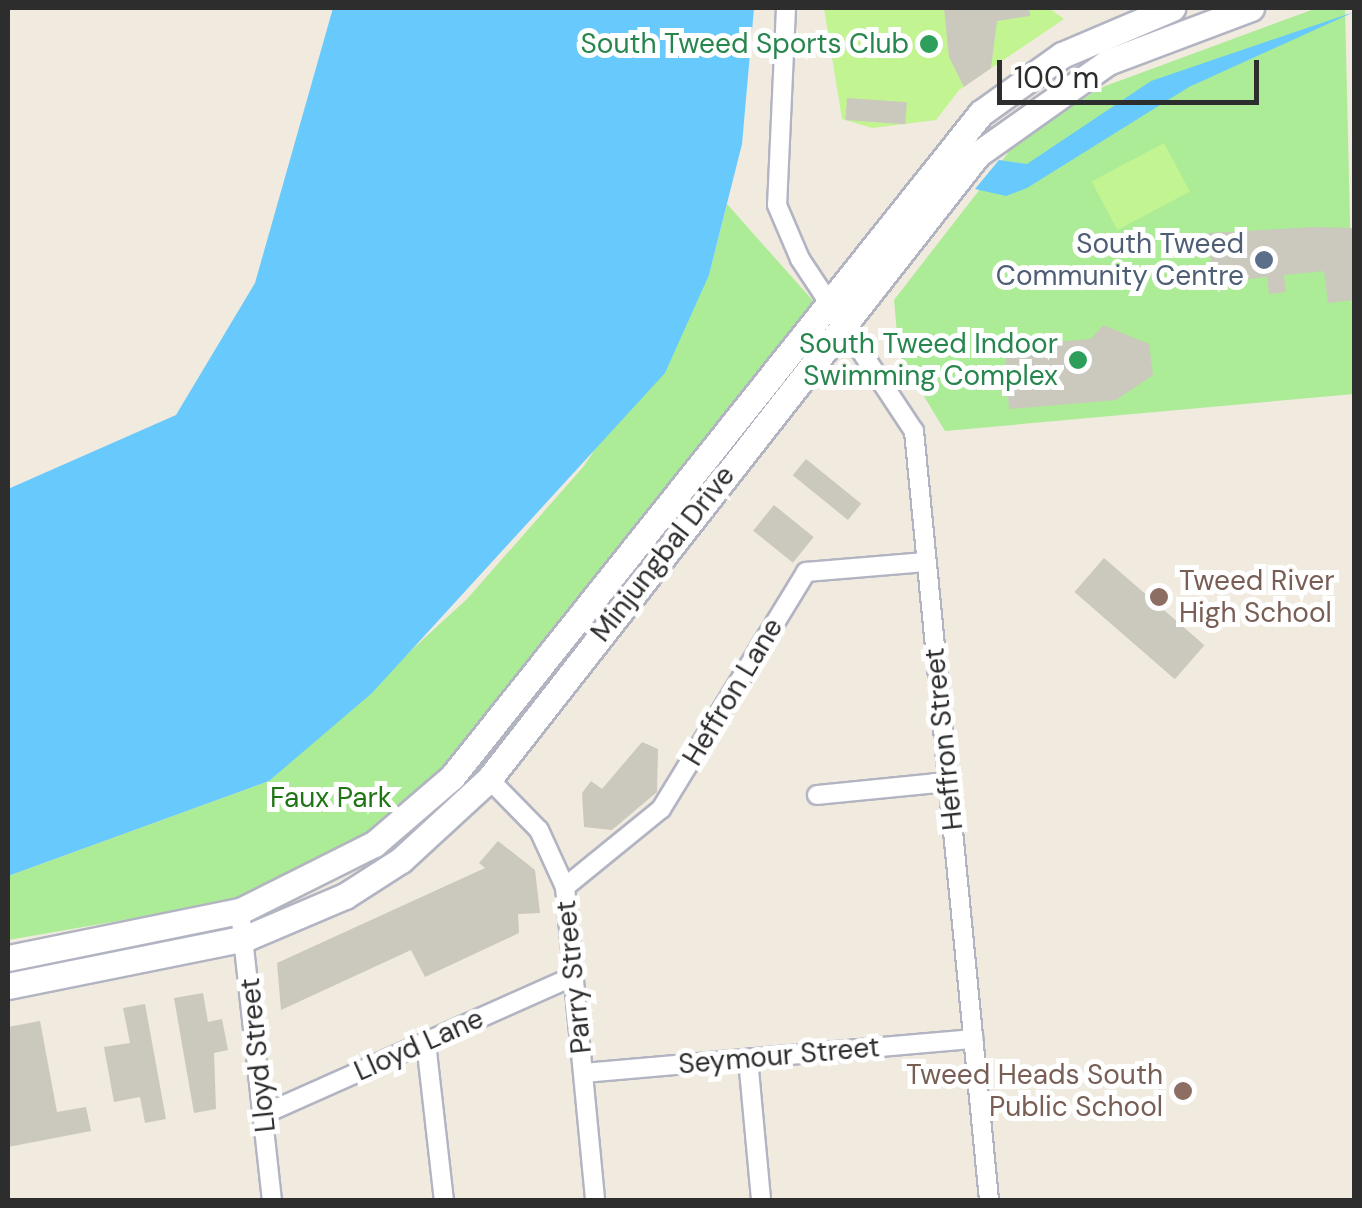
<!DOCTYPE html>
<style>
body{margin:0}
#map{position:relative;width:1362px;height:1208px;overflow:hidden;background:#f0eadf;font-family:"DM Sans",sans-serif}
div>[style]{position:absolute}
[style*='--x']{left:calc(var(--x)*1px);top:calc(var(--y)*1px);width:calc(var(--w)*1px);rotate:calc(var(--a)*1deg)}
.green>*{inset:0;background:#acec96}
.pitch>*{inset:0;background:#c2f491;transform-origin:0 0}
.water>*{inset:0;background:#68c9fc}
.building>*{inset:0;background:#cbc8bd;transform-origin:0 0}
.roads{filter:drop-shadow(2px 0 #b2b4c2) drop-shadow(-2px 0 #b2b4c2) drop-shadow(0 2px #b2b4c2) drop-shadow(0 -2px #b2b4c2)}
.street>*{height:18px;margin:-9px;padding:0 9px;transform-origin:9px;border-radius:9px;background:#fff}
.secondary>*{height:25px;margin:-12.5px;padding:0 12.5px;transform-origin:12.5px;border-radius:12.5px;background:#fff}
.dots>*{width:28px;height:28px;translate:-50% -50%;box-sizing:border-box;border:5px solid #fff;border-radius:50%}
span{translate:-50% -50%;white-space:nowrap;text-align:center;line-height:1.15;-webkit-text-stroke:10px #fff;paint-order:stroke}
.leisure-label{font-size:28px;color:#27864d}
.right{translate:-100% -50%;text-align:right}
.service-label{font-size:28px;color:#4e5e75}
.street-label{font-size:28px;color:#2d2d2d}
.education-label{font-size:28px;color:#785e54}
.left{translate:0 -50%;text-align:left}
.park-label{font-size:28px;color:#1f7513}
.frame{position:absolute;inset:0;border:10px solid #2d2d2d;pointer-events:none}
.scale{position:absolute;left:997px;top:60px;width:262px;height:45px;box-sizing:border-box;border:5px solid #2d2d2d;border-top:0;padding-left:12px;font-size:30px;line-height:35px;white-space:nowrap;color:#2d2d2d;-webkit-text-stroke:8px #fff;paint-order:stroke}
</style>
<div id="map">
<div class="green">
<div style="clip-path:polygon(1317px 8px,1345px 8px,1354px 394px,945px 431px,899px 355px,894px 300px,1015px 144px,1100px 88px)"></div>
<div style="clip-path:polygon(727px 204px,815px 303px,447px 765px,360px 842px,239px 900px,8px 940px,8px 876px,269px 781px,467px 599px,584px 466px,709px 275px)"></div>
</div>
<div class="pitch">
<div style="clip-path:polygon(824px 8px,1049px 8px,1064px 19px,959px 90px,936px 120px,872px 128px,842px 119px)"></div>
<div style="left:1164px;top:143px;width:55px;height:82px;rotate:62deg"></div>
</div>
<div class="water">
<div style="clip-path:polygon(333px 8px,754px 8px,742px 144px,709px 275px,665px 373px,372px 693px,269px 781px,8px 876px,8px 489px,176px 415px,255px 283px)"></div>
<div style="clip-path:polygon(1354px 12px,1189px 87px,1027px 188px,1006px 196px,975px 189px,999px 160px,1027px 164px,1151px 81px)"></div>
</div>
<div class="building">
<div style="clip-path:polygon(944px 8px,1029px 8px,1030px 16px,997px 21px,991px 68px,964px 87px,949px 57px)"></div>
<div style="left:847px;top:98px;width:60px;height:22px;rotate:4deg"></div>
<div style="clip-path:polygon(1314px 227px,1354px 228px,1354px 300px,1328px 303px,1324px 271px,1284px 275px,1286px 292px,1269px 294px,1267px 277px,1213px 283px,1208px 233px)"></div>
<div style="clip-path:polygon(1103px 325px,1149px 344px,1153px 375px,1116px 400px,1009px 409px,1004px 346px,1091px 339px)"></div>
<div style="left:806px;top:459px;width:71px;height:21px;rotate:39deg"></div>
<div style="left:774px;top:505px;width:51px;height:33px;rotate:39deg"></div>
<div style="left:1104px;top:558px;width:133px;height:45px;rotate:41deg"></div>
<div style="clip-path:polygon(642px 742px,658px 749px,657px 792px,612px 830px,584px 827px,582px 793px,591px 781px,602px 789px)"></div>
<div style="clip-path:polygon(498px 841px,535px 870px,540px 913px,518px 914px,519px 933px,425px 977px,411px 950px,281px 1010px,277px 963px,485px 868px,479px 863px)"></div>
<div style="clip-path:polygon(203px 993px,208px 1022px,222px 1019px,228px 1050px,214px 1053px,216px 1109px,194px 1113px,174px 998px)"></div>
<div style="clip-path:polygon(145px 1004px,166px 1119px,145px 1123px,140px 1097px,114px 1102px,104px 1047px,130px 1043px,123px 1008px)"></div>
<div style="clip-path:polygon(40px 1021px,57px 1112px,86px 1107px,91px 1131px,8px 1147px,8px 1027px)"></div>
</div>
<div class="roads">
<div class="street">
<div style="--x:786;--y:8;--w:197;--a:92.6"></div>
<div style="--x:777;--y:205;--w:59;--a:66.9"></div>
<div style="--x:800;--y:259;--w:206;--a:56.5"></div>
<div style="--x:914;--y:431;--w:773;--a:84.43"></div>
<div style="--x:489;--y:779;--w:71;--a:45.6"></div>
<div style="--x:539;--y:830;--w:63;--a:65.5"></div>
<div style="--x:565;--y:887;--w:314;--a:84.5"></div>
<div style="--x:817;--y:795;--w:132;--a:-5.7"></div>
<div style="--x:565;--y:887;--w:124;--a:-39.1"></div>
<div style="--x:661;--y:809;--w:278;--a:-58.5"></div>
<div style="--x:806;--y:572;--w:120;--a:-4.8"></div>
<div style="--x:240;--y:911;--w:291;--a:83.7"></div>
<div style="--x:426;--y:1043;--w:158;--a:83.5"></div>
<div style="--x:748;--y:1059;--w:142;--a:84.7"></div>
<div style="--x:584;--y:1073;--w:391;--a:-5"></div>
<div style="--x:264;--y:1114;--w:339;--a:-24"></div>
</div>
<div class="secondary">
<div style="--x:8;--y:958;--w:237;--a:-11.5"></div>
<div style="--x:240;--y:911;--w:150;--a:-26.6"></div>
<div style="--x:374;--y:844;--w:103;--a:-40.7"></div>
<div style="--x:452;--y:777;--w:849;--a:-51.46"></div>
<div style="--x:981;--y:113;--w:100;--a:-35.6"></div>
<div style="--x:1062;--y:55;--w:120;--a:-23.1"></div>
<div style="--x:8;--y:986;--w:243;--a:-11.4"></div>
<div style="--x:246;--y:938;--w:108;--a:-23"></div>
<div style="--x:345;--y:896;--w:67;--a:-32.7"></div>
<div style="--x:401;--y:860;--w:120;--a:-42.6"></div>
<div style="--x:489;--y:779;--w:794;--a:-51.96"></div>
<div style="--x:978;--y:154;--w:159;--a:-35.3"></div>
<div style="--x:1108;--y:62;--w:153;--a:-20.7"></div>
</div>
</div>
<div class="dots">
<div style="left:929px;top:44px;background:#2e9e5b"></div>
<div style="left:1264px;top:260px;background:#5c6f8a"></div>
<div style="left:1078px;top:360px;background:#2e9e5b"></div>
<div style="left:1159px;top:597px;background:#8d6e63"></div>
<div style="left:1183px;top:1091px;background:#8d6e63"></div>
</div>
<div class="leisure-label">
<span class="right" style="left:909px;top:44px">South Tweed Sports Club</span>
<span class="right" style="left:1058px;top:360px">South Tweed Indoor<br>Swimming Complex</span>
</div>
<div class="service-label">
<span class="right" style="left:1244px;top:260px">South Tweed<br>Community Centre</span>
</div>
<div class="street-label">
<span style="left:663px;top:554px;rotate:-52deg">Minjungbal Drive</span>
<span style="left:733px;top:692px;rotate:-59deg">Heffron Lane</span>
<span style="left:944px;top:739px;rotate:-96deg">Heffron Street</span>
<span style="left:574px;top:977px;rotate:-96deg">Parry Street</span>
<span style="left:419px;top:1045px;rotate:-24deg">Lloyd Lane</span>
<span style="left:258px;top:1055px;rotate:-96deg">Lloyd Street</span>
<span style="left:779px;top:1056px;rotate:-5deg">Seymour Street</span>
</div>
<div class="education-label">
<span class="left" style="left:1179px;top:597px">Tweed River<br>High School</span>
<span class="right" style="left:1163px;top:1091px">Tweed Heads South<br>Public School</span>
</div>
<div class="park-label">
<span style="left:331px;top:798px">Faux Park</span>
</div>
<div class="frame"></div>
<div class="scale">100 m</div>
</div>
